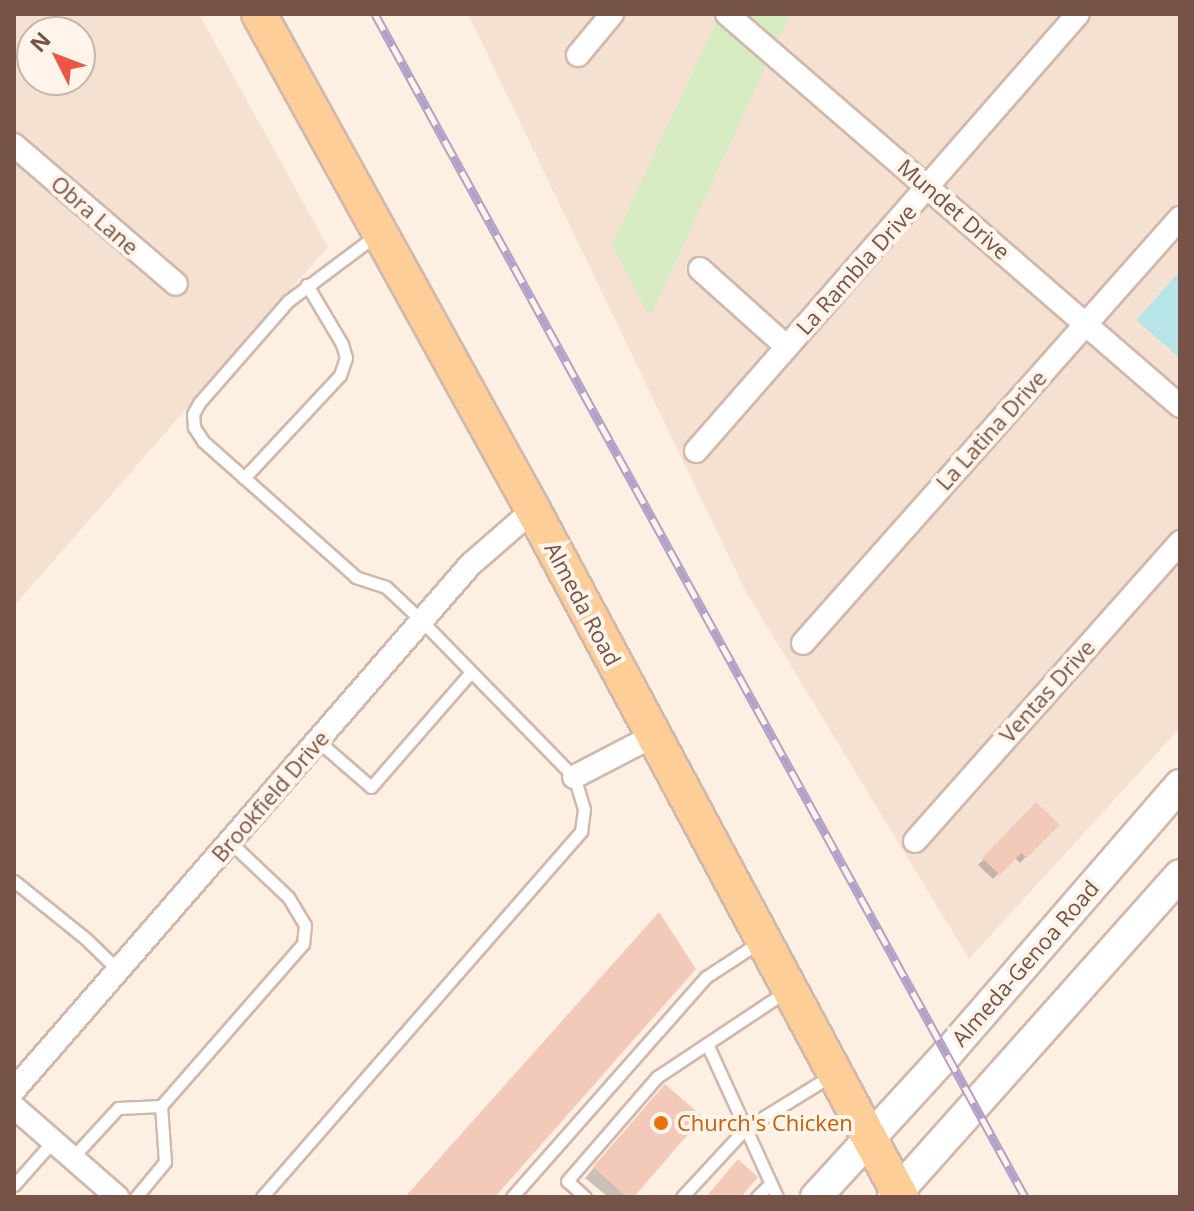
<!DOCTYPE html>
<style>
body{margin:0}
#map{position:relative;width:1194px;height:1211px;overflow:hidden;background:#fdf0e3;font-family:"Open Sans",sans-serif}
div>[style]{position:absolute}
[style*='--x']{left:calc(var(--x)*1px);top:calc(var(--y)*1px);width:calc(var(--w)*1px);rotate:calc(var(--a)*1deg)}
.residential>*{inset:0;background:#f5e1d1}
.green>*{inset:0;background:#d6ebc1}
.water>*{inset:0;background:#b7e5e7}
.shadow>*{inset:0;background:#0003}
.building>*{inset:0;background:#f3cab9}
.roads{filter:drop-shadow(2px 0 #d1b8ac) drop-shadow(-2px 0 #d1b8ac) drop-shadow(0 2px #d1b8ac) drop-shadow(0 -2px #d1b8ac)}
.lane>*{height:11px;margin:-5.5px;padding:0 5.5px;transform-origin:5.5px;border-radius:5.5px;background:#fff}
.street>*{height:22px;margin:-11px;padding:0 11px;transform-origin:11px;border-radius:11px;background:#fff}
.secondary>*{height:30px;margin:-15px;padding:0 15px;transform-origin:15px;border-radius:15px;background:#fff}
.primary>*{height:34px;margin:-17px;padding:0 17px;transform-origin:17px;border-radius:17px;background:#fece99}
.rail>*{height:9px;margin-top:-4.5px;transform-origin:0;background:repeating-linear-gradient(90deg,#fff4ea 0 18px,#b1a1c7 0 36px);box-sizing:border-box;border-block:2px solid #b1a1c7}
.dots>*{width:22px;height:22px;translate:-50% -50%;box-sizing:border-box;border:4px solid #fff4ea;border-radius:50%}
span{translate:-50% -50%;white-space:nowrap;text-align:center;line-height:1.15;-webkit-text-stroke:8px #fff4ea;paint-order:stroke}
.street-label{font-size:22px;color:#765348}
.food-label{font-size:22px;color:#c56008}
.left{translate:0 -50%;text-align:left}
.frame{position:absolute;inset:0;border:16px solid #765348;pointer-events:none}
.north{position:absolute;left:16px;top:16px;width:80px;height:80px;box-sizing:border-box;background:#fff4ea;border:2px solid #c8b4a9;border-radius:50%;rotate:312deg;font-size:22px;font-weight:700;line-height:32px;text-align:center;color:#765348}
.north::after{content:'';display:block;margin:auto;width:28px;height:36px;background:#eb5743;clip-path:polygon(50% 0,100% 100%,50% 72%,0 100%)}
</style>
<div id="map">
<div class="residential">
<div style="clip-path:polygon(evenodd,14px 14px,199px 14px,328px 247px,14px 606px,14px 14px,32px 32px,80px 32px,80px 80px,32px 80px,32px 32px)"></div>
<div style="clip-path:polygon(468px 14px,1180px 14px,1180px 728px,969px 959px,746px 592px)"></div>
</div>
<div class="green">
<div style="clip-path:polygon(720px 14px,790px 14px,650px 317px,612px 244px)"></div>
</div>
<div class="water">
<div style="clip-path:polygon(1180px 271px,1180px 358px,1136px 320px)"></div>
</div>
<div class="shadow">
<div style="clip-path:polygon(1036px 805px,1057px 825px,1020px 863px,1014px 857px,993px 879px,978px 865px)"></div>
<div style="clip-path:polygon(656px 1096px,631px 1197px,608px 1197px,585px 1178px)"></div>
</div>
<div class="building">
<div style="clip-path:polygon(1036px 802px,1060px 825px,1027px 858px,1021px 853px,1000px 875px,982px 858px)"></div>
<div style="clip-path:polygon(659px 912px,696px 969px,495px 1197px,405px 1197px)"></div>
<div style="clip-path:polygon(665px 1084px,703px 1117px,634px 1197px,627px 1197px,593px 1167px)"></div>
<div style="clip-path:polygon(738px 1159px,758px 1177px,741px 1197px,706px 1197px)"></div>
</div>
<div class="roads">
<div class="lane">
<div style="--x:244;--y:478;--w:141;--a:-47"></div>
<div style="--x:340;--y:375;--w:18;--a:-71"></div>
<div style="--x:346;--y:358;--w:15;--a:-106"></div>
<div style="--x:342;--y:344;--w:69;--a:-120.7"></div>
<div style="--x:318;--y:741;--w:70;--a:41"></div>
<div style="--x:371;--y:787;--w:152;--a:-49"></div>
<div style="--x:14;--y:881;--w:91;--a:38.8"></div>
<div style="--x:85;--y:938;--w:46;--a:44.1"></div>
<div style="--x:707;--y:1044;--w:168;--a:65.4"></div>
<div style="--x:72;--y:1158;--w:68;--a:-47.4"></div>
<div style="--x:118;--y:1108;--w:43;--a:-2.7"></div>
<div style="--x:14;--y:1185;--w:59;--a:-48.4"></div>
<div style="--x:136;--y:1197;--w:45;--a:-50.4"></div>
<div style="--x:165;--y:1162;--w:56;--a:-94.1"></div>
<div style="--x:161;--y:1106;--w:215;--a:-48.8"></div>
<div style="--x:303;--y:944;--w:19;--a:-84"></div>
<div style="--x:305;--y:925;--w:33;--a:-121"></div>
<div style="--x:288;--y:897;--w:80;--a:-136.5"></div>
<div style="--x:262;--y:1197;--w:486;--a:-48.9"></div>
<div style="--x:581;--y:831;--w:22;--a:-82"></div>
<div style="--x:584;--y:809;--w:34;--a:-107"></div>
<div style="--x:574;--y:777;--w:218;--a:-134.3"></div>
<div style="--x:422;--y:621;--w:50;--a:-136.6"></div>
<div style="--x:386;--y:587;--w:32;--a:-162"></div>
<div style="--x:356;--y:577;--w:205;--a:-138.4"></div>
<div style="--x:203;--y:441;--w:17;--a:-123"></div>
<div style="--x:194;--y:427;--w:13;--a:-94"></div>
<div style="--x:193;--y:414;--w:13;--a:-61"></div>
<div style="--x:199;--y:403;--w:135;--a:-48.9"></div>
<div style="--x:288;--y:301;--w:109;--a:-36.8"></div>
<div style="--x:512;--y:1197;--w:293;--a:-48.6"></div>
<div style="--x:706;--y:977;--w:62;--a:-33.2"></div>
<div style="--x:585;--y:1197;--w:24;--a:-138"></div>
<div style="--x:567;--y:1181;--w:138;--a:-49.1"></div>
<div style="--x:657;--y:1077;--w:154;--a:-33.6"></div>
<div style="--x:682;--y:1197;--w:94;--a:-47.2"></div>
<div style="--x:746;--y:1128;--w:101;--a:-31.6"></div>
<div style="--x:757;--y:1197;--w:17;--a:-45"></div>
</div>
<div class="street">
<div style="--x:727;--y:14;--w:599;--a:40.87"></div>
<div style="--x:578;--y:55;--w:53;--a:-50.3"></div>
<div style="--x:14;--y:145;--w:213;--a:40.6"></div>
<div style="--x:700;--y:269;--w:117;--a:41.9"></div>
<div style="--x:696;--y:451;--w:580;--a:-48.84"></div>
<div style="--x:803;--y:643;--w:568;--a:-48.43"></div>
<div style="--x:574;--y:777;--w:89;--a:-27.4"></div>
<div style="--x:915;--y:841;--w:400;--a:-48.4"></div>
<div style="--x:14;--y:1090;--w:697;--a:-49.02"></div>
<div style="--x:471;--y:564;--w:82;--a:-41.1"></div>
<div style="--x:14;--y:1107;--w:137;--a:41.1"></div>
</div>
<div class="secondary">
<div style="--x:816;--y:1197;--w:194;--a:-47.5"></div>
<div style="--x:947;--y:1054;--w:356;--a:-49.1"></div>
<div style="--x:893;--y:1197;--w:431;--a:-48.3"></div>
</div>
<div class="primary">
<div style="--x:259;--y:14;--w:567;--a:61.08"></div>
<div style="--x:533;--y:510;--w:779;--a:61.82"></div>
</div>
</div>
<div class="rail">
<div style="--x:375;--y:14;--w:1350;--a:61.21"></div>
</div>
<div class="dots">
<div style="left:661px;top:1123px;background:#e8710a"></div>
</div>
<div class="street-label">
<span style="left:954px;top:209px;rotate:41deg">Mundet Drive</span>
<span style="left:95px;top:215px;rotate:41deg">Obra Lane</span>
<span style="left:856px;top:269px;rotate:-48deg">La Rambla Drive</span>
<span style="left:991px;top:430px;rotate:-48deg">La Latina Drive</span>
<span style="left:583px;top:604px;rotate:62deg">Almeda Road</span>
<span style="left:1047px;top:691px;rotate:-48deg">Ventas Drive</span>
<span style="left:270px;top:796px;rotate:-49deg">Brookfield Drive</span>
<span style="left:1025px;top:963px;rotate:-49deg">Almeda-Genoa Road</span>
</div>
<div class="food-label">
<span class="left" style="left:677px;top:1123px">Church's Chicken</span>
</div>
<div class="frame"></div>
<div class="north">N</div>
</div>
